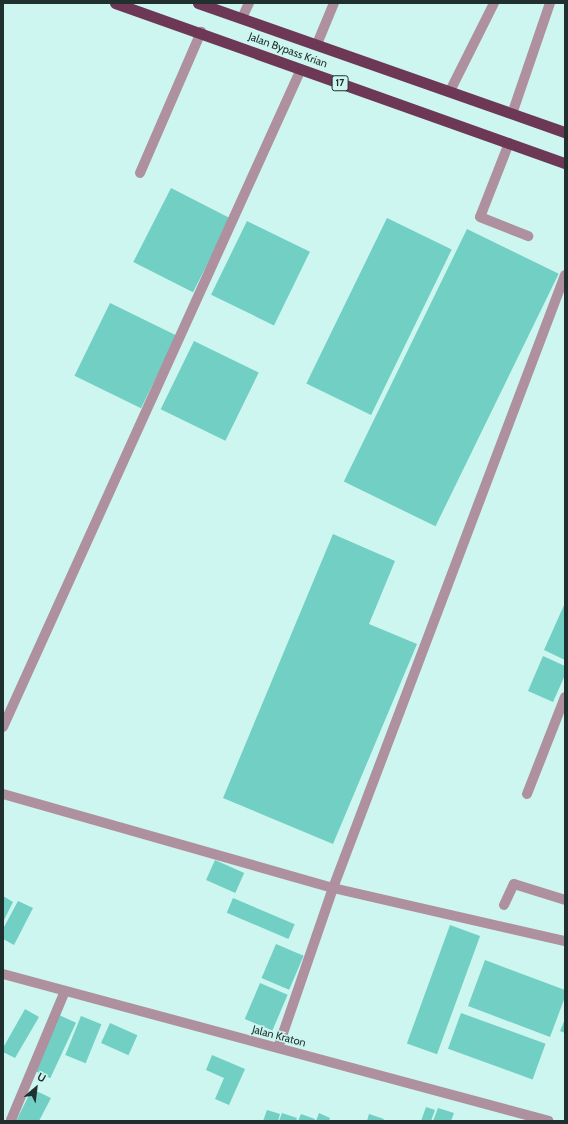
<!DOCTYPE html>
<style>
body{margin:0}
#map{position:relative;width:568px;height:1124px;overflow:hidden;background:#ccf6ef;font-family:Cabin,sans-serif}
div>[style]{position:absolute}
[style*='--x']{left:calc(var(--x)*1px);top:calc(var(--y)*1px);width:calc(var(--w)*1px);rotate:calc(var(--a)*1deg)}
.building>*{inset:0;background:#72cfc3;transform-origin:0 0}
.service>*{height:10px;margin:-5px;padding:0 5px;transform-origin:5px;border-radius:5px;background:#ae909f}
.minor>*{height:10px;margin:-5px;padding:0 5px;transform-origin:5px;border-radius:5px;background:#ae909f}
.tertiary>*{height:10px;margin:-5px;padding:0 5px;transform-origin:5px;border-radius:5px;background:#ae909f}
.trunk>*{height:11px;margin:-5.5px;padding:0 5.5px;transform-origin:5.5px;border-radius:5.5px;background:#6c3855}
span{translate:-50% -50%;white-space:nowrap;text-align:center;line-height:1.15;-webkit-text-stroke:3px #ccf6ef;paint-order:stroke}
.shield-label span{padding:1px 3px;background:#ccf6ef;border:1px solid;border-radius:3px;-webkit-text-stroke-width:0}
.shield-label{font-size:10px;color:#20302e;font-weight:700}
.street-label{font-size:11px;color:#20302e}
.frame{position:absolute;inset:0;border:4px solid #20302e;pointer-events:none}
.north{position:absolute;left:16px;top:1068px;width:40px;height:40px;-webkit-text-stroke:3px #ccf6ef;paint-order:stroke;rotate:28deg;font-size:11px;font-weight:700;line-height:16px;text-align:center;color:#20302e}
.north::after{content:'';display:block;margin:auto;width:14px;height:18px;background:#20302e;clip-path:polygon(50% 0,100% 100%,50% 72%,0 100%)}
</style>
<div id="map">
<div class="building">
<div style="left:171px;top:188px;width:67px;height:83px;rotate:27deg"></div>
<div style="left:387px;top:218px;width:72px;height:184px;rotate:26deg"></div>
<div style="left:247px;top:221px;width:70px;height:82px;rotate:26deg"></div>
<div style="left:467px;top:229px;width:102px;height:281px;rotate:26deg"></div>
<div style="left:110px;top:303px;width:74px;height:81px;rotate:26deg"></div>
<div style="left:194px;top:341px;width:72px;height:76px;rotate:26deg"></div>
<div style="clip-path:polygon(333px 534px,395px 561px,369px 624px,417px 644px,333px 844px,223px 798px)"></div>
<div style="clip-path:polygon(565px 603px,565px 660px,544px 650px)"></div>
<div style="clip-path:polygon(543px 656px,565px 666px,565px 675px,553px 702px,528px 691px)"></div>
<div style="left:215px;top:860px;width:32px;height:22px;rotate:24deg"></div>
<div style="clip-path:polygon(3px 896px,13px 902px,3px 922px)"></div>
<div style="left:233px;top:898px;width:67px;height:16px;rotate:23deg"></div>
<div style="clip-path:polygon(18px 901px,33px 908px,14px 945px,3px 939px,3px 929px)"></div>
<div style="left:450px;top:925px;width:32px;height:126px;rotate:20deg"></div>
<div style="left:276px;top:944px;width:30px;height:37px;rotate:23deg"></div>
<div style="clip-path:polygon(485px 960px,565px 990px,565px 997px,550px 1037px,468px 1006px)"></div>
<div style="left:260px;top:983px;width:30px;height:39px;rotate:23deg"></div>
<div style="clip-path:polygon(25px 1009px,39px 1017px,15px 1058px,3px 1052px,3px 1048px)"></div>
<div style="left:461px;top:1013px;width:90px;height:38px;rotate:20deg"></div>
<div style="left:57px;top:1014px;width:21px;height:61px;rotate:25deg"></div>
<div style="left:81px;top:1016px;width:22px;height:42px;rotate:22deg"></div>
<div style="clip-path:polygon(565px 1019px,565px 1033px,560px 1031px)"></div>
<div style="left:110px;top:1023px;width:30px;height:22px;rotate:24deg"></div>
<div style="clip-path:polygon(212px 1055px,245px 1069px,229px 1105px,215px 1099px,224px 1078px,206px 1070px)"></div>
<div style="clip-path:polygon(32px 1089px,51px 1098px,39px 1121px,16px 1121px)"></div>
<div style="clip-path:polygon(426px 1107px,435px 1110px,431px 1121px,421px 1121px)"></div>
<div style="clip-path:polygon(438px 1108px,454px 1113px,451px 1121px,433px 1121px)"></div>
<div style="clip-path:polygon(267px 1110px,280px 1114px,278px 1121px,263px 1121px)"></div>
<div style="clip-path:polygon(282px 1113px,297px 1118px,296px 1121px,279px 1121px)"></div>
<div style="clip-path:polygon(319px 1113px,330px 1118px,329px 1121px,316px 1121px)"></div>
<div style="clip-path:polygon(301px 1114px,315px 1119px,314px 1121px,298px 1121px)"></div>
<div style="clip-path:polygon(369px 1114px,384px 1119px,383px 1121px,367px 1121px)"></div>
</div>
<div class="service">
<div style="--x:242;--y:18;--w:17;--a:-65"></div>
<div style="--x:317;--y:44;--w:44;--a:-67.5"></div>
<div style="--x:450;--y:91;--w:98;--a:-63.4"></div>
<div style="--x:512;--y:114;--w:117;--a:-71.1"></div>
<div style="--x:509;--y:143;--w:79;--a:111.4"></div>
<div style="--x:480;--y:217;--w:52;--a:21.6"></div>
<div style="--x:140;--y:173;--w:154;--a:-66.6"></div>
<div style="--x:565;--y:275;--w:655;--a:110.73"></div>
<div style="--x:333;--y:888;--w:238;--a:12.9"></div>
<div style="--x:3;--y:727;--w:722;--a:-65.63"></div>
<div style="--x:527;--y:794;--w:104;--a:-68.6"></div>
<div style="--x:504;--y:905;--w:23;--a:-65"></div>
<div style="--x:514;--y:884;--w:53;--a:17.4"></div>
</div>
<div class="minor">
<div style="--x:3;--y:794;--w:343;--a:15.9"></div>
<div style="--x:333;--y:888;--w:169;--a:109"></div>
<div style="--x:11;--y:1120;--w:140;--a:-67.3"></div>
</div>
<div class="tertiary">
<div style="--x:3;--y:974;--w:565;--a:15.07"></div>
</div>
<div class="trunk">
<div style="--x:115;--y:3;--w:478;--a:19.6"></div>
<div style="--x:198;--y:3;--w:389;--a:19.4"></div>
</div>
<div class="shield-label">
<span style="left:340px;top:83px">17</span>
</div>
<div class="street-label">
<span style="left:288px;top:50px;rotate:20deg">Jalan Bypass Krian</span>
<span style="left:279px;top:1036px;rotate:15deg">Jalan Kraton</span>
</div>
<div class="frame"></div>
<div class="north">U</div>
</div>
